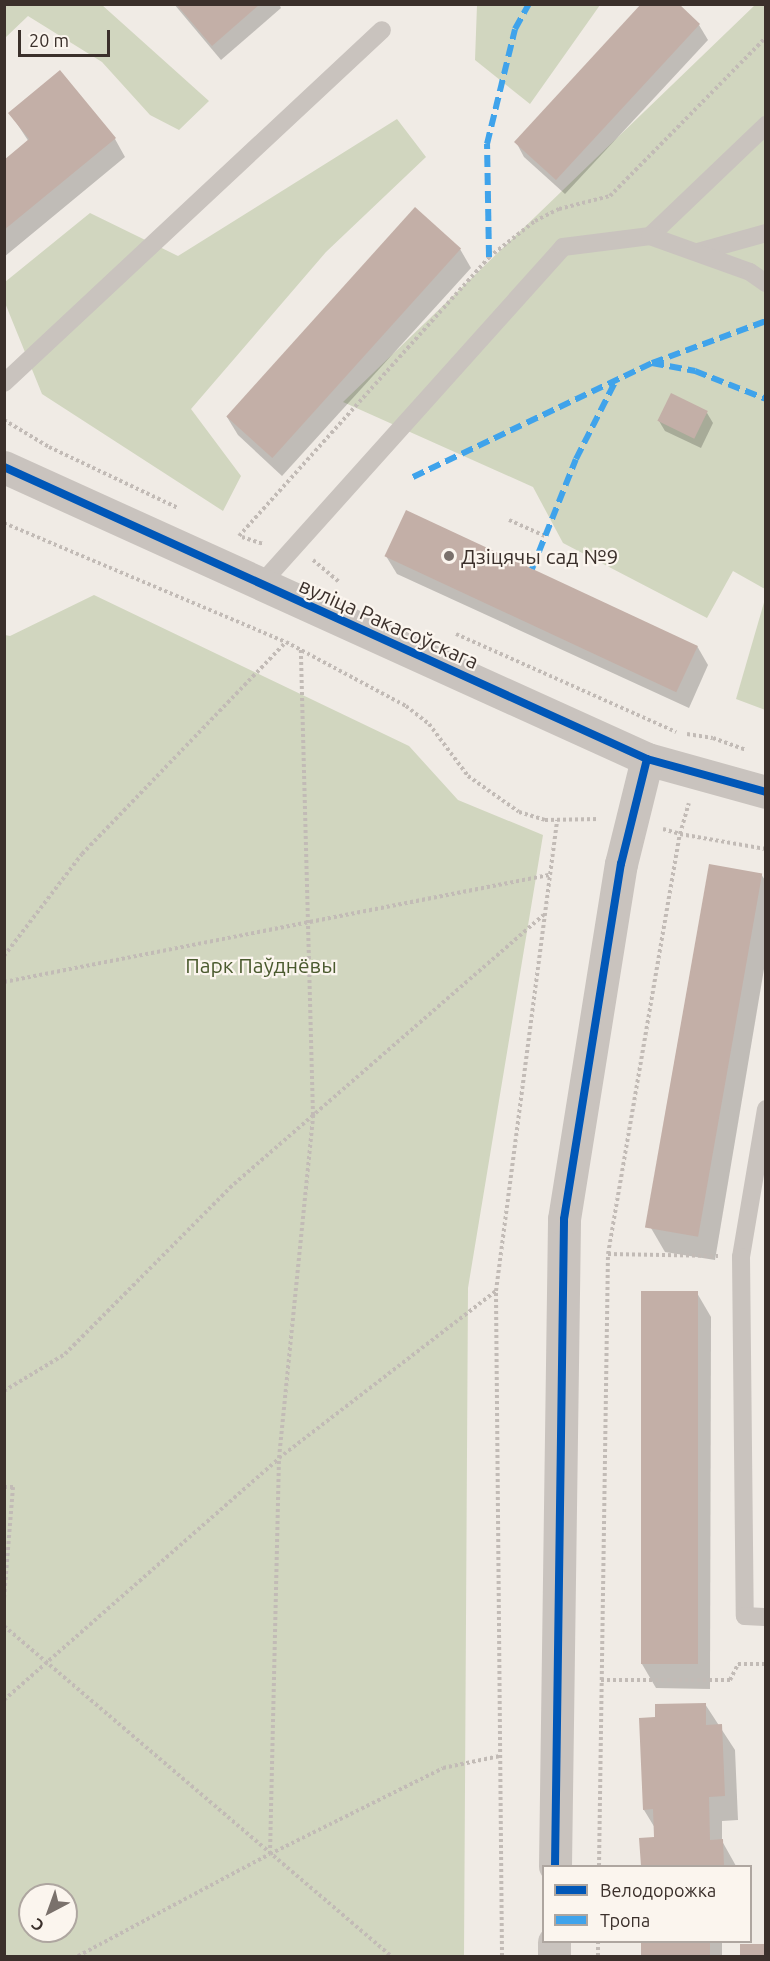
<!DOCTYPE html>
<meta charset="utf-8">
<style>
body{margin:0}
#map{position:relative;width:770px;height:1961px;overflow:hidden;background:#f0ebe5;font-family:Ubuntu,sans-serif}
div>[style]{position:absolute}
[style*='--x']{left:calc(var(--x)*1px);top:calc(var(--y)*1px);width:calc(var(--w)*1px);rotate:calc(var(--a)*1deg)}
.green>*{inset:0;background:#d1d6bf}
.shadow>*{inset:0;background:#0003;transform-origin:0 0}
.building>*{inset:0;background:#c3afa7;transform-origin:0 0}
.path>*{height:4px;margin-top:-2px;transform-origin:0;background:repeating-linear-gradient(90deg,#c2bbb6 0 3px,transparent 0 6px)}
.lane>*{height:18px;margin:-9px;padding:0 9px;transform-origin:9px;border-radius:9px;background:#c9c3be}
.street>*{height:33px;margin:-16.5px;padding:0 16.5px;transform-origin:16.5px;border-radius:16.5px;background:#c9c3be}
.quiet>*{height:6px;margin-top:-3px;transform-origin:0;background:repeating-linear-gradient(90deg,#3fa3eb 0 12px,transparent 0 18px)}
.cycleway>*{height:8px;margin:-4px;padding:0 4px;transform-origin:4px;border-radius:4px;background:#0057b8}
.dots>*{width:16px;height:16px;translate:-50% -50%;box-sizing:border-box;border:3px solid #fbf5ee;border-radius:50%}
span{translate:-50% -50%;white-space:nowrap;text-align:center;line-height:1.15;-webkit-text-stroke:4.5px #fbf5ee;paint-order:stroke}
.poi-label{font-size:21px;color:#3b302b}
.left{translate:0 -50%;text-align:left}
.street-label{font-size:21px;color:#3b302b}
.park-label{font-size:21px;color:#4a5a2e}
.frame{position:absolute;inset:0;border:6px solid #3b302b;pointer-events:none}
.legend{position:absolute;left:542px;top:1865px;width:210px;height:78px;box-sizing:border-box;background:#fbf5ee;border:2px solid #aea6a0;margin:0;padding:8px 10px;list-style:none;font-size:18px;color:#3b302b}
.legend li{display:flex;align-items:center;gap:12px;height:30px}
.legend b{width:30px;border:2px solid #aea6a0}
.north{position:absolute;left:18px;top:1883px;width:60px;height:60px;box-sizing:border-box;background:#fbf5ee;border:2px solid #aea6a0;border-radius:50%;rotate:221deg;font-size:16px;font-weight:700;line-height:24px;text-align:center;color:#3b302b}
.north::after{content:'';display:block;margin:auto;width:21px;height:27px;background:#7a716c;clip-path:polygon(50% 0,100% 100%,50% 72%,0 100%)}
.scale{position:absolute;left:18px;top:30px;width:92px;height:27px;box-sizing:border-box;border:3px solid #3b302b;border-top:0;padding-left:8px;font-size:18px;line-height:21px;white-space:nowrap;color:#3b302b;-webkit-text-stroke:4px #fbf5ee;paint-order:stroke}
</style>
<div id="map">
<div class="green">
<div style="clip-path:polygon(5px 4px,102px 5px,209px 101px,179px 130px,150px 115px,102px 62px,28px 16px,5px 38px)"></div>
<div style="clip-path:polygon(477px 5px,477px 4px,600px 5px,530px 104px,475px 60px)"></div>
<div style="clip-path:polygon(755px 5px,765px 5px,765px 589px,733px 571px,707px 618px,563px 543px,533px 487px,343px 402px)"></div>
<div style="clip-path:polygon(397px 119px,426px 157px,326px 252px,191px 409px,241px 476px,223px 511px,42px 394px,5px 303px,5px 282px,90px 213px,178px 256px)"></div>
<div style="clip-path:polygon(evenodd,94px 595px,409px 746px,458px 800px,543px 835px,468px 1288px,464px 1956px,5px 1956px,5px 635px,10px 636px,94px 595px,30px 1895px,66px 1895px,66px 1931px,30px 1931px,30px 1895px)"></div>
<div style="clip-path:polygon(765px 599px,765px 710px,736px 699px)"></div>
</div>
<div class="shadow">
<div style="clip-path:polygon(174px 4px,279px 4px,281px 8px,221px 60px)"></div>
<div style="clip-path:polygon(677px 4px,699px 25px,708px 40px,565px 194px,524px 157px,516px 142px)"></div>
<div style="clip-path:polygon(10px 113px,115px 139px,125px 157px,4px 257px,4px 162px,29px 142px)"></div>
<div style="clip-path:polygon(460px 249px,471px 268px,282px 476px,238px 435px,227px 417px)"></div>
<div style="clip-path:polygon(707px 413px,713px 423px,701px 448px,665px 431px,659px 421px)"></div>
<div style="clip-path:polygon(386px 556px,697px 646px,708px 665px,689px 708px,397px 574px)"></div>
<div style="clip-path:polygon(761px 874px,766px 882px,766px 957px,715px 1260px,665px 1252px,651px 1228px)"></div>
<div style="clip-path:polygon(642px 1293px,697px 1293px,711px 1317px,710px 1689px,656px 1688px,642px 1664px)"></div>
<div style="clip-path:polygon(705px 1704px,735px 1750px,738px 1820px,722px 1821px,722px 1841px,736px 1866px,642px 1866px,641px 1840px,656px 1839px,655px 1828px,644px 1810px,657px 1719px)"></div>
<div style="left:643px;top:1942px;width:79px;height:14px"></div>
</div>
<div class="building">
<div style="clip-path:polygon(176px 4px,260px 4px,212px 46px)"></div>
<div style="clip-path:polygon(641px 4px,679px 4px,700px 24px,556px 180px,514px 142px)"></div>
<div style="clip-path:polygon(60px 70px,116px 138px,4px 230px,4px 160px,29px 139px,8px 113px)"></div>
<div style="left:415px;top:207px;width:62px;height:282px;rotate:42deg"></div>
<div style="left:671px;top:393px;width:41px;height:31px;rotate:26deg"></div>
<div style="left:406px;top:510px;width:322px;height:51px;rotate:25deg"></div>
<div style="left:709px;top:864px;width:54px;height:369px;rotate:10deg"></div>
<div style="left:641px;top:1291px;width:57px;height:373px"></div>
<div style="clip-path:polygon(706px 1703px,706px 1725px,722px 1724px,725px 1796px,709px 1797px,710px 1840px,723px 1839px,724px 1866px,641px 1866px,639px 1838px,654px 1837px,653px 1809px,643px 1810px,639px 1718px,655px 1717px,655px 1704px)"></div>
<div style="left:641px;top:1942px;width:69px;height:14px"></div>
<div style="left:766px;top:1944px;width:12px;height:26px;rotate:90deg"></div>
</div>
<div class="path">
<div style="--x:4;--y:420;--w:52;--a:31"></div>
<div style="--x:49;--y:447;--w:143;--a:25.3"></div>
<div style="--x:509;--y:520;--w:39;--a:24"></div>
<div style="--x:4;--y:523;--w:306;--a:22.9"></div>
<div style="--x:286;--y:642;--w:136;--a:28.1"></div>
<div style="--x:406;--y:706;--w:29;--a:38"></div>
<div style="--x:429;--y:724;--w:65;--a:53.1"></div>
<div style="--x:468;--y:776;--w:62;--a:35.2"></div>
<div style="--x:519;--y:812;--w:27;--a:17"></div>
<div style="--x:545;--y:820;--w:54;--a:-1.1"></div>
<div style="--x:239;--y:536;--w:375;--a:-48.1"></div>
<div style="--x:489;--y:257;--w:58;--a:-38"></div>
<div style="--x:535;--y:221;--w:27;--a:-27"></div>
<div style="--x:559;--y:209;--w:53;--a:-14.3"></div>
<div style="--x:610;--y:196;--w:223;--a:-45.5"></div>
<div style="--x:242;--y:537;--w:22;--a:18"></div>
<div style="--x:313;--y:560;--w:34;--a:40"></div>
<div style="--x:456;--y:634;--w:241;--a:24"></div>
<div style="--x:687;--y:734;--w:26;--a:9"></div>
<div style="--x:713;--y:738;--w:35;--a:20"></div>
<div style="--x:663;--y:829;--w:18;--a:16"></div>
<div style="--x:680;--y:834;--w:32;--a:-74"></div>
<div style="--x:4;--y:956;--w:128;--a:-52.6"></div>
<div style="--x:82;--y:854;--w:294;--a:-46.1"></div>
<div style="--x:4;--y:982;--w:555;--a:-11.11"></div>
<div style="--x:608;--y:1254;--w:110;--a:1"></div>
<div style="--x:4;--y:1391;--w:71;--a:-31.2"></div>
<div style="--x:65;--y:1354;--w:240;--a:-45.2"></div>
<div style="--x:234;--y:1184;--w:410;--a:-41"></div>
<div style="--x:4;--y:1487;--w:9;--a:0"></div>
<div style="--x:13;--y:1487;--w:112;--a:94.6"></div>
<div style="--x:4;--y:1626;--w:509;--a:40.45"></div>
<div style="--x:601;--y:1680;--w:129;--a:0"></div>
<div style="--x:730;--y:1680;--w:18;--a:-63"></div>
<div style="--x:738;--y:1664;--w:28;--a:0"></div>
<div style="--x:4;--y:1700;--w:366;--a:-41.3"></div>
<div style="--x:279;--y:1458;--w:274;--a:-37.6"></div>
<div style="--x:270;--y:1854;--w:396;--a:-88.7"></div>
<div style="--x:279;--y:1458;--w:345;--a:-84.3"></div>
<div style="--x:313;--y:1115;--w:466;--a:-91.5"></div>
<div style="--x:599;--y:1866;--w:612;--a:-89.16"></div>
<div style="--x:608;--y:1254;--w:426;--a:-80.3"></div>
<div style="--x:680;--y:834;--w:87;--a:9.9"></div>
<div style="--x:78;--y:1956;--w:217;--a:-28"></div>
<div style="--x:270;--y:1854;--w:193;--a:-26.4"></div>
<div style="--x:443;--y:1768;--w:58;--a:-11.9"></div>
<div style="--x:502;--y:1956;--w:665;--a:-90.52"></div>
<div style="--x:496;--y:1291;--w:475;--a:-82.6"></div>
<div style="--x:598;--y:1956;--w:14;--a:-90"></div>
</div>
<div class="lane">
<div style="--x:650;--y:236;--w:161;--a:-43.7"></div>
<div style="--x:698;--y:252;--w:71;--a:-15.6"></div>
<div style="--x:4;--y:383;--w:517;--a:-43.04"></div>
<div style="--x:260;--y:585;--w:454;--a:-48.1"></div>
<div style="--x:563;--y:247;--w:88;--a:-7.2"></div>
<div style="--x:650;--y:236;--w:106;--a:19.8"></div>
<div style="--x:750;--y:272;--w:19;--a:35"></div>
<div style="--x:766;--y:1109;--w:150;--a:99.6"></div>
<div style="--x:741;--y:1257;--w:359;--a:89.4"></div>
<div style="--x:745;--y:1616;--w:21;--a:3"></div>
</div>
<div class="street">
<div style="--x:4;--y:467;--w:706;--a:24.42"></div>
<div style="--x:647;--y:759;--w:123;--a:15.5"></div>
<div style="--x:555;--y:1866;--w:647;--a:-89.2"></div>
<div style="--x:564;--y:1219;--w:360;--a:-80.9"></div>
<div style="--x:621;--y:864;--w:108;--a:-76.1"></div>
<div style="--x:554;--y:1956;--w:14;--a:-90"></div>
</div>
<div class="quiet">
<div style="--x:489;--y:257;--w:113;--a:-91"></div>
<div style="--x:487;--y:144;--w:118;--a:-76.3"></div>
<div style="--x:515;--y:29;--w:29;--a:-61"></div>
<div style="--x:652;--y:363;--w:121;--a:-20.2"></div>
<div style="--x:413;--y:477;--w:265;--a:-25.5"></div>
<div style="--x:652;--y:363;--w:44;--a:10.5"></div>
<div style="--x:695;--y:371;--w:76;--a:21.5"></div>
<div style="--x:532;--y:569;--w:118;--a:-68.2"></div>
<div style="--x:576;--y:459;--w:86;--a:-63.1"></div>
</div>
<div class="cycleway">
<div style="--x:4;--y:467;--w:706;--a:24.42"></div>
<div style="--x:647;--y:759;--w:123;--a:15.5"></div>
<div style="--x:555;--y:1866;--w:647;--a:-89.2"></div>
<div style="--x:564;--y:1219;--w:360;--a:-80.9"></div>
<div style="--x:621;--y:864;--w:108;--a:-76.1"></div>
</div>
<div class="dots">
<div style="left:449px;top:556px;background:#7a716c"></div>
</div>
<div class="poi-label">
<span class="left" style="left:461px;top:556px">Дзіцячы сад №9</span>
</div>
<div class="street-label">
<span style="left:389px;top:623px;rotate:24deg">вуліца Ракасоўскага</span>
</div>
<div class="park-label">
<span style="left:261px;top:965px">Парк Паўднёвы</span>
</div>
<div class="frame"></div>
<ul class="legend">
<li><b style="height:8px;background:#0057b8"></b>Велодорожка</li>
<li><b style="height:8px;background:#3fa3eb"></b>Тропа</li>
</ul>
<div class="north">С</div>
<div class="scale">20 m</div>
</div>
